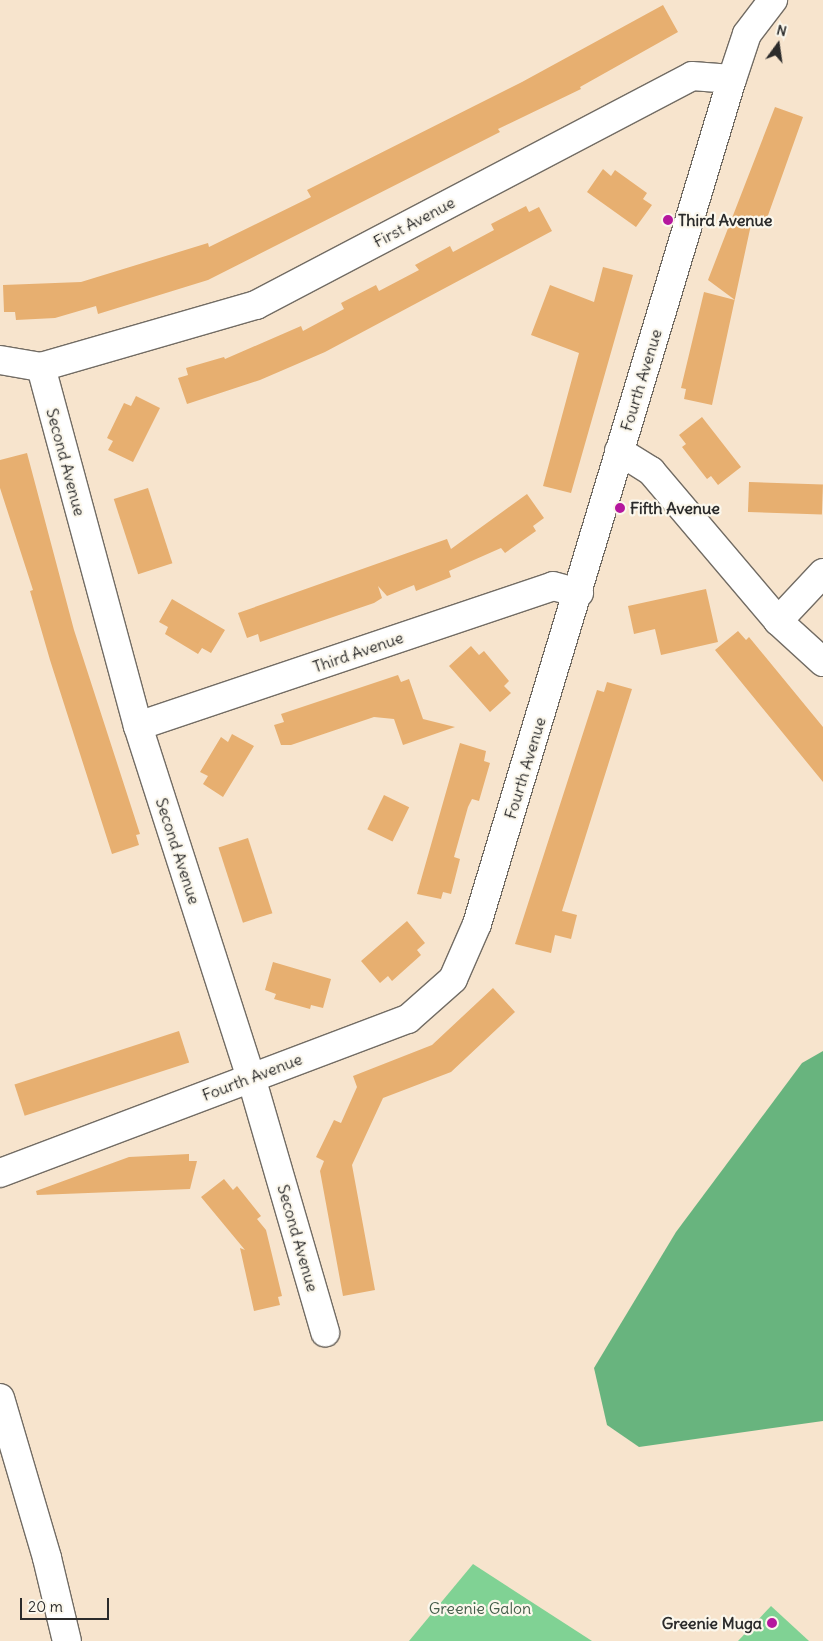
<!DOCTYPE html>
<style>
body{margin:0}
#map{position:relative;width:823px;height:1641px;overflow:hidden;background:#f7e4cd;font-family:Delius,sans-serif}
div>[style]{position:absolute}
[style*='--x']{left:calc(var(--x)*1px);top:calc(var(--y)*1px);width:calc(var(--w)*1px);rotate:calc(var(--a)*1deg)}
.green>*{inset:0;background:#80d294}
.forest>*{inset:0;background:#68b47e}
.building>*{inset:0;background:#e7af70;transform-origin:0 0}
.roads{filter:drop-shadow(1px 0 #726c64) drop-shadow(-1px 0 #726c64) drop-shadow(0 1px #726c64) drop-shadow(0 -1px #726c64)}
.minor>*{height:28px;margin:-14px;padding:0 14px;transform-origin:14px;border-radius:14px;background:#fff}
.dots>*{width:14px;height:14px;translate:-50% -50%;box-sizing:border-box;border:2px solid #fbf7ec;border-radius:50%}
span{translate:-50% -50%;white-space:nowrap;text-align:center;line-height:1.15;-webkit-text-stroke:4.5px #fbf7ec;paint-order:stroke}
.poi-label{font-size:16px;color:#2b2b2b;font-weight:700}
.left{translate:0 -50%;text-align:left}
.right{translate:-100% -50%;text-align:right}
.street-label{font-size:16px;color:#2b2b2b}
.park-label{font-size:16px;color:#445d4a}
.north{position:absolute;left:753px;top:20px;width:50px;height:50px;-webkit-text-stroke:4px #fbf7ec;paint-order:stroke;rotate:14deg;font-size:14px;font-weight:700;line-height:20px;text-align:center;color:#2b2b2b}
.north::after{content:'';display:block;margin:auto;width:18px;height:22px;background:#2b2b2b;clip-path:polygon(50% 0,100% 100%,50% 72%,0 100%)}
.scale{position:absolute;left:20px;top:1598px;width:89px;height:22px;box-sizing:border-box;border:2px solid #2b2b2b;border-top:0;padding-left:6px;font-size:15px;line-height:18px;white-space:nowrap;color:#2b2b2b;-webkit-text-stroke:4px #fbf7ec;paint-order:stroke}
</style>
<div id="map">
<div class="green">
<div style="clip-path:polygon(473px 1564px,592px 1641px,409px 1641px)"></div>
<div style="clip-path:polygon(771px 1606px,809px 1641px,738px 1641px)"></div>
</div>
<div class="forest">
<div style="clip-path:polygon(823px 1051px,823px 1421px,639px 1447px,607px 1425px,594px 1368px,676px 1232px,802px 1063px)"></div>
</div>
<div class="building">
<div style="clip-path:polygon(663px 5px,678px 32px,580px 87px,581px 89px,498px 129px,500px 132px,208px 280px,98px 314px,96px 306px,55px 318px,16px 320px,15px 312px,4px 312px,3px 285px,81px 282px,208px 243px,209px 247px,311px 197px,307px 190px,522px 82px)"></div>
<div style="clip-path:polygon(775px 107px,803px 117px,766px 221px,752px 220px,712px 405px,684px 399px,686px 389px,681px 388px,704px 292px,735px 300px,708px 280px)"></div>
<div style="clip-path:polygon(603px 169px,611px 176px,615px 170px,647px 193px,643px 199px,652px 205px,636px 227px,587px 192px)"></div>
<div style="clip-path:polygon(526px 206px,529px 212px,539px 207px,552px 231px,325px 352px,260px 380px,187px 404px,178px 378px,188px 375px,186px 368px,224px 357px,225px 359px,301px 326px,303px 331px,344px 309px,341px 303px,376px 285px,379px 291px,419px 270px,415px 265px,450px 246px,453px 252px,494px 230px,491px 224px)"></div>
<div style="clip-path:polygon(603px 267px,633px 275px,571px 493px,543px 486px,579px 353px,531px 335px,550px 285px,594px 302px)"></div>
<div style="clip-path:polygon(136px 396px,160px 408px,133px 462px,108px 450px,113px 441px,107px 438px,124px 403px,131px 406px)"></div>
<div style="clip-path:polygon(702px 417px,741px 467px,718px 485px,711px 476px,707px 479px,682px 447px,686px 444px,679px 435px)"></div>
<div style="clip-path:polygon(27px 453px,74px 630px,140px 834px,136px 835px,139px 845px,112px 854px,50px 660px,30px 591px,33px 590px,0 488px,0 460px)"></div>
<div style="left:749px;top:482px;width:74px;height:30px;rotate:2deg"></div>
<div style="left:148px;top:488px;width:79px;height:36px;rotate:72deg"></div>
<div style="clip-path:polygon(527px 494px,544px 518px,533px 526px,536px 531px,505px 553px,501px 548px,449px 571px,451px 577px,416px 591px,414px 585px,387px 596px,378px 586px,382px 598px,374px 603px,260px 642px,258px 634px,247px 638px,238px 613px,447px 539px,451px 549px)"></div>
<div style="clip-path:polygon(706px 589px,718px 642px,661px 655px,655px 629px,634px 634px,628px 606px)"></div>
<div style="clip-path:polygon(172px 599px,225px 630px,211px 653px,202px 648px,198px 654px,165px 634px,168px 627px,159px 622px)"></div>
<div style="clip-path:polygon(738px 631px,746px 640px,749px 637px,823px 727px,823px 782px,715px 650px)"></div>
<div style="clip-path:polygon(471px 646px,479px 655px,484px 651px,509px 681px,504px 686px,511px 693px,490px 712px,449px 666px)"></div>
<div style="clip-path:polygon(398px 675px,401px 682px,409px 679px,423px 719px,455px 727px,403px 745px,394px 719px,374px 717px,291px 745px,281px 745px,274px 725px,284px 722px,281px 714px)"></div>
<div style="clip-path:polygon(607px 682px,632px 689px,562px 911px,577px 915px,571px 939px,555px 935px,551px 953px,515px 944px,597px 690px,604px 692px)"></div>
<div style="clip-path:polygon(232px 734px,254px 746px,223px 797px,203px 784px,208px 776px,200px 772px,221px 737px,228px 742px)"></div>
<div style="clip-path:polygon(460px 743px,486px 751px,484px 761px,490px 763px,479px 801px,472px 799px,468px 807px,454px 857px,460px 859px,451px 894px,443px 892px,441px 899px,417px 894px)"></div>
<div style="left:384px;top:795px;width:28px;height:38px;rotate:26deg"></div>
<div style="left:248px;top:838px;width:79px;height:31px;rotate:72deg"></div>
<div style="clip-path:polygon(407px 921px,425px 943px,417px 950px,421px 955px,392px 981px,388px 976px,380px 983px,361px 961px)"></div>
<div style="clip-path:polygon(273px 962px,331px 979px,323px 1008px,311px 1005px,310px 1009px,274px 999px,276px 994px,265px 990px)"></div>
<div style="clip-path:polygon(493px 988px,515px 1012px,451px 1072px,383px 1098px,352px 1165px,375px 1290px,343px 1296px,320px 1171px,324px 1161px,316px 1157px,334px 1120px,341px 1123px,357px 1087px,353px 1076px,432px 1045px)"></div>
<div style="left:179px;top:1031px;width:33px;height:173px;rotate:72deg"></div>
<div style="clip-path:polygon(189px 1154px,189px 1161px,197px 1161px,190px 1189px,37px 1195px,36px 1191px,129px 1157px)"></div>
<div style="clip-path:polygon(224px 1179px,233px 1190px,237px 1186px,261px 1216px,257px 1219px,266px 1230px,282px 1296px,278px 1297px,280px 1305px,254px 1311px,240px 1248px,245px 1250px,201px 1197px)"></div>
</div>
<div class="roads">
<div class="minor">
<div style="--x:0;--y:360;--w:42;--a:9.7"></div>
<div style="--x:41;--y:367;--w:224;--a:-16.1"></div>
<div style="--x:256;--y:305;--w:492;--a:-27.7"></div>
<div style="--x:692;--y:76;--w:40;--a:4.3"></div>
<div style="--x:41;--y:367;--w:372;--a:74.9"></div>
<div style="--x:138;--y:726;--w:369;--a:72.2"></div>
<div style="--x:251;--y:1077;--w:266;--a:73.8"></div>
<div style="--x:619;--y:451;--w:38;--a:32"></div>
<div style="--x:651;--y:471;--w:197;--a:49.7"></div>
<div style="--x:778;--y:621;--w:61;--a:42.3"></div>
<div style="--x:778;--y:621;--w:66;--a:-46.8"></div>
<div style="--x:138;--y:726;--w:438;--a:-18.6"></div>
<div style="--x:553;--y:586;--w:27;--a:15"></div>
<div style="--x:0;--y:1173;--w:436;--a:-20.7"></div>
<div style="--x:408;--y:1019;--w:60;--a:-41.6"></div>
<div style="--x:453;--y:979;--w:60;--a:-66.4"></div>
<div style="--x:477;--y:924;--w:883;--a:-73.21"></div>
<div style="--x:732;--y:79;--w:47;--a:-71.6"></div>
<div style="--x:747;--y:34;--w:43;--a:-52.6"></div>
<div style="--x:0;--y:1398;--w:167;--a:73.6"></div>
<div style="--x:47;--y:1558;--w:85;--a:76.5"></div>
</div>
</div>
<div class="dots">
<div style="left:668px;top:220px;background:#b5179e"></div>
<div style="left:620px;top:508px;background:#b5179e"></div>
<div style="left:772px;top:1623px;background:#b5179e"></div>
</div>
<div class="poi-label">
<span class="left" style="left:678px;top:220px">Third Avenue</span>
<span class="left" style="left:630px;top:508px">Fifth Avenue</span>
<span class="right" style="left:762px;top:1623px">Greenie Muga</span>
</div>
<div class="street-label">
<span style="left:414px;top:222px;rotate:-28deg">First Avenue</span>
<span style="left:641px;top:380px;rotate:-73deg">Fourth Avenue</span>
<span style="left:66px;top:462px;rotate:75deg">Second Avenue</span>
<span style="left:358px;top:652px;rotate:-19deg">Third Avenue</span>
<span style="left:525px;top:768px;rotate:-73deg">Fourth Avenue</span>
<span style="left:178px;top:851px;rotate:72deg">Second Avenue</span>
<span style="left:252px;top:1077px;rotate:-21deg">Fourth Avenue</span>
<span style="left:298px;top:1238px;rotate:74deg">Second Avenue</span>
</div>
<div class="park-label">
<span style="left:480px;top:1608px">Greenie Galon</span>
</div>
<div class="north">N</div>
<div class="scale">20 m</div>
</div>
